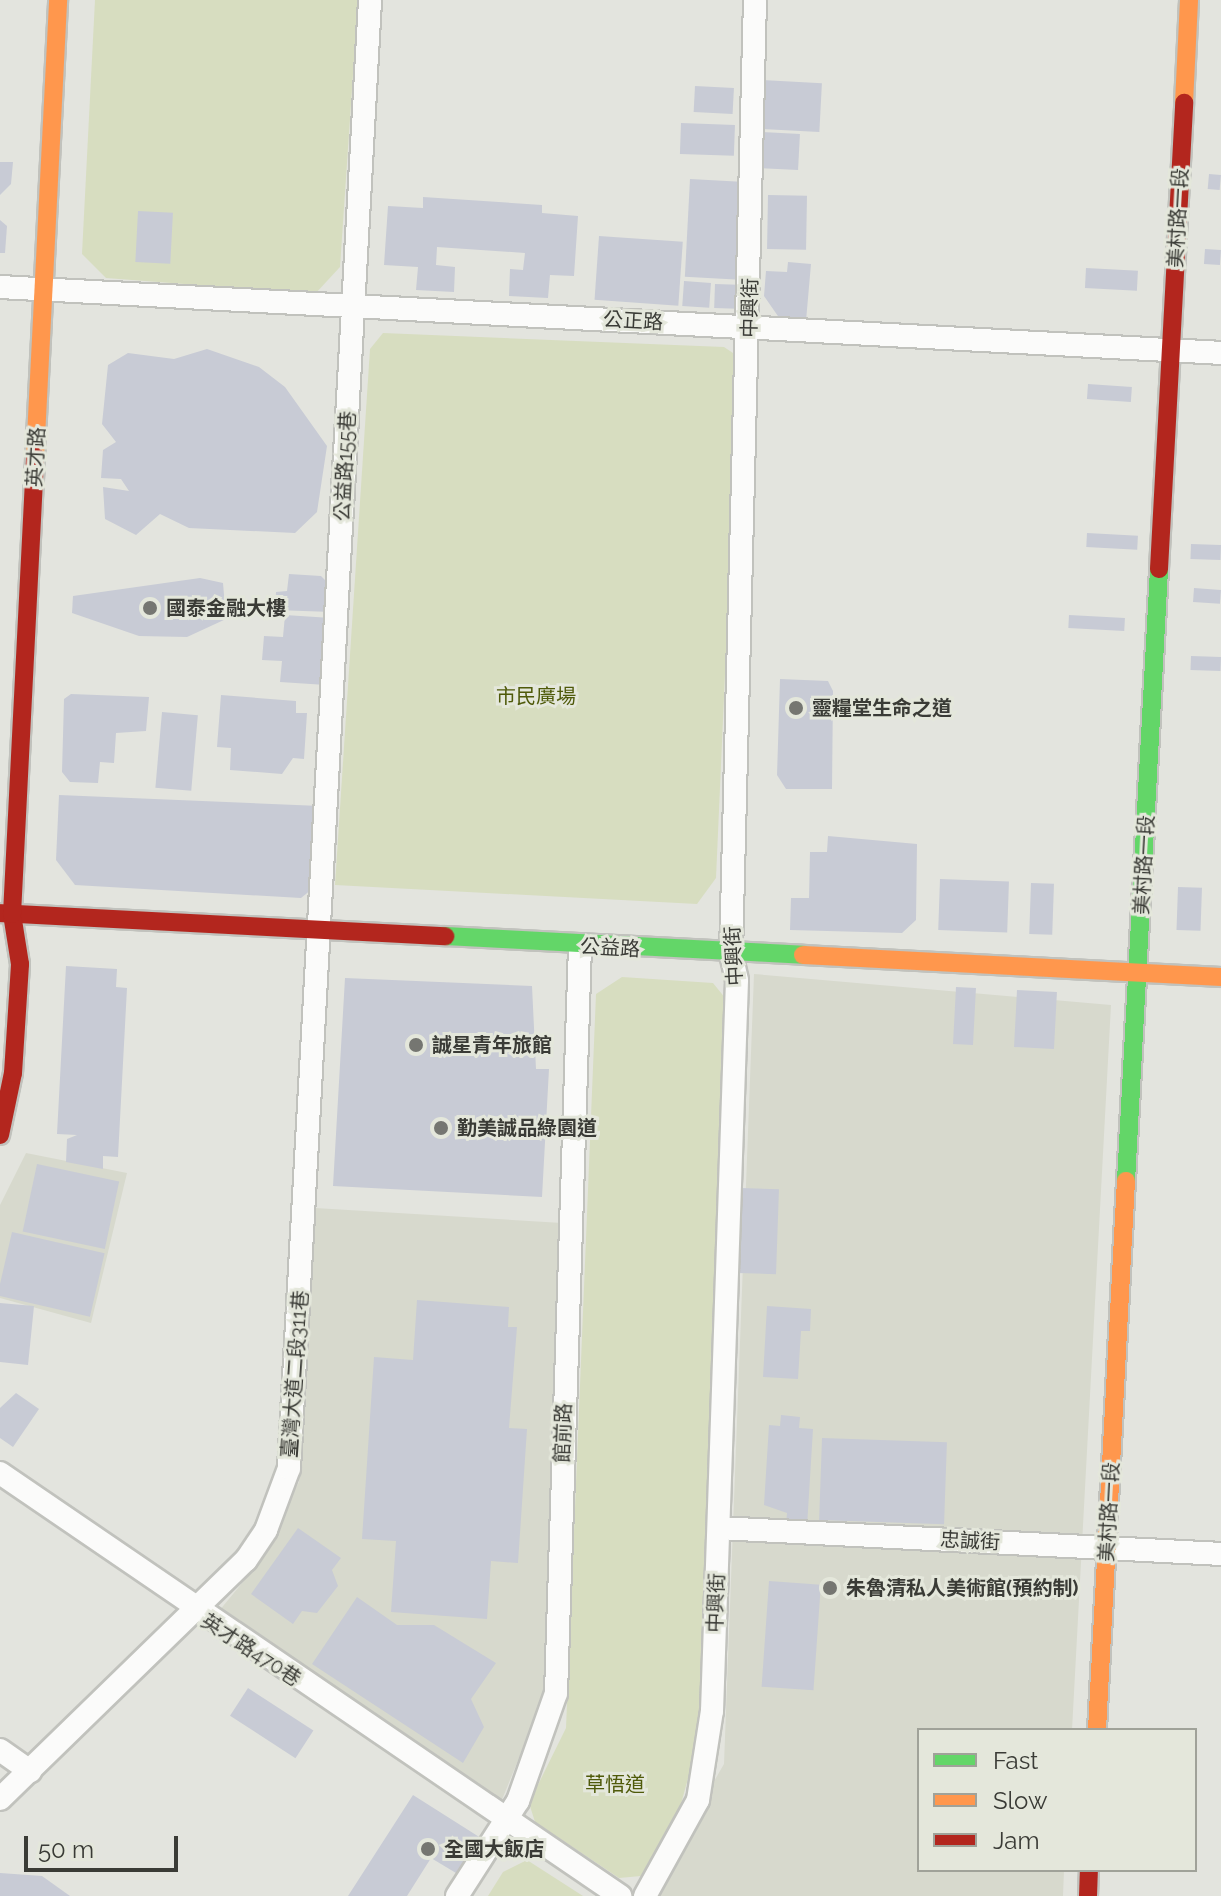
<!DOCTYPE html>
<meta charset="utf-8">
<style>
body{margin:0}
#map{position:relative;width:1221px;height:1896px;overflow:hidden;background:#e3e4de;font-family:Raleway,"Noto Sans TC",sans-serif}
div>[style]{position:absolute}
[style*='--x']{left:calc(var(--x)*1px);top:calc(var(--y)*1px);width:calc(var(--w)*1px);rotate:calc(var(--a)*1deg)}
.built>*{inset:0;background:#d7d9cd}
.green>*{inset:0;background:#d7ddc0}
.building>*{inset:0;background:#c8cbd5;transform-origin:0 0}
.roads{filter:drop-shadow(2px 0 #c1c2bd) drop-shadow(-2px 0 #c1c2bd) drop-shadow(0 2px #c1c2bd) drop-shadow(0 -2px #c1c2bd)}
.street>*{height:22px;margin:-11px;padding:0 11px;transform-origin:11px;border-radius:11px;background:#fbfbfa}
.fast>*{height:18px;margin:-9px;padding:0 9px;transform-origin:9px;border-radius:9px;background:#63d668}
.slow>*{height:18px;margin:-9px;padding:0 9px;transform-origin:9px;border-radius:9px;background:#ff974d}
.jam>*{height:18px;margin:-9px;padding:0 9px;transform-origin:9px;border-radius:9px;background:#b3261e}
.dots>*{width:22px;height:22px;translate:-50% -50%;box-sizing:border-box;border:4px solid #e4e7db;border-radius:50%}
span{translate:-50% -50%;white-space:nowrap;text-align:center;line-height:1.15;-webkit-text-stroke:6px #e4e7db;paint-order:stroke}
.street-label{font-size:20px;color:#3a3b36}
.poi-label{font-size:20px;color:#3a3b36;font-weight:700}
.left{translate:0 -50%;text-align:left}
.park-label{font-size:20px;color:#4f5a0a}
.legend{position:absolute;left:917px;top:1728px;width:280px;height:144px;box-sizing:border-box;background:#e4e7db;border:2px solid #a0a299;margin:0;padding:10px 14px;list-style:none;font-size:24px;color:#3a3b36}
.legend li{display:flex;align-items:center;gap:16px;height:40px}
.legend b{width:40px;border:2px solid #a0a299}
.scale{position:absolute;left:24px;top:1836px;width:154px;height:36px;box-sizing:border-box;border:4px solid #3a3b36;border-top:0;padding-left:10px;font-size:24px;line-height:28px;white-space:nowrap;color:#3a3b36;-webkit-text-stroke:6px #e4e7db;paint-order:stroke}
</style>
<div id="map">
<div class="built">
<div style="clip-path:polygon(754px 974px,1111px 1005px,1072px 1730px,919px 1730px,919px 1870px,1064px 1870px,1063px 1896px,648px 1896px,724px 1764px)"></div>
<div style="clip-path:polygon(26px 1153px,127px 1173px,91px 1323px,0 1298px,0 1205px)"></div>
<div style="clip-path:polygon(315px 1208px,562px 1223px,547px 1689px,501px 1802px,219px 1611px,252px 1571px,299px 1482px)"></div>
</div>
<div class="green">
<div style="clip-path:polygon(95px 0,358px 0,340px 267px,315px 294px,106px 278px,82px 254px)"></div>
<div style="clip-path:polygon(383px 333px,724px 347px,739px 357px,716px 878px,697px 904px,335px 885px,370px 349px)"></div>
<div style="clip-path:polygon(622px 977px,713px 983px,730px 1004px,699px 1739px,679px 1811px,653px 1858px,641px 1876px,619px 1878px,535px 1822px,529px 1803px,566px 1728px,596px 994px)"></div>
<div style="clip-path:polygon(527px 1860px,583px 1896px,488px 1896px,503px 1872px)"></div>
</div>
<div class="building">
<div style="left:762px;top:80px;width:60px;height:49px;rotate:3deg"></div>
<div style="left:695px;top:86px;width:39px;height:26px;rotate:3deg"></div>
<div style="left:681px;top:123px;width:54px;height:31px;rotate:2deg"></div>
<div style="left:760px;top:132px;width:40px;height:36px;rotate:3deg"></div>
<div style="clip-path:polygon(0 162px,13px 162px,11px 184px,0 195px)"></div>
<div style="left:1209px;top:174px;width:12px;height:15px;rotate:5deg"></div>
<div style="left:690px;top:179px;width:55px;height:98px;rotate:3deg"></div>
<div style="left:768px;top:195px;width:39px;height:54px;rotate:1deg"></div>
<div style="clip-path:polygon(423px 197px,542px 205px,542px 213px,578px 216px,574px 276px,550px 275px,548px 298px,509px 296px,510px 269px,523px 270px,525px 253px,437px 247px,436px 265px,455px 267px,454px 292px,416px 290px,418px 267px,384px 265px,388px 206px,423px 208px)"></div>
<div style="left:138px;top:211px;width:35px;height:51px;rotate:3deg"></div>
<div style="clip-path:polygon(0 220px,7px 226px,5px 253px,0 253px)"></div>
<div style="left:599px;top:236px;width:84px;height:64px;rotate:4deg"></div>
<div style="left:1205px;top:249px;width:16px;height:15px;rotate:4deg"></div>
<div style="clip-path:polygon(788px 262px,811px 264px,806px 321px,780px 319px,764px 296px,766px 271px,787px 272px)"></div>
<div style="left:1086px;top:268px;width:52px;height:20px;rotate:3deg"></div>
<div style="left:684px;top:281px;width:27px;height:25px;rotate:4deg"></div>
<div style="left:715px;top:284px;width:30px;height:24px;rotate:2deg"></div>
<div style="clip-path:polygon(207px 349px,259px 367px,285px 387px,327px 446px,317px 512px,295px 533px,189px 528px,160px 514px,136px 535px,105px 519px,103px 487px,129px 491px,121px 479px,101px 478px,103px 450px,116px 442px,102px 424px,108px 365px,128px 353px,174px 359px)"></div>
<div style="left:1088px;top:384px;width:44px;height:15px;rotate:4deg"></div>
<div style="left:1087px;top:533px;width:51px;height:14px;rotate:3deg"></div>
<div style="left:1191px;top:544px;width:30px;height:15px;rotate:2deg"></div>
<div style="clip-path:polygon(289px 574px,321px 576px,333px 588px,332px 612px,275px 610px,276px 592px,287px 591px)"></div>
<div style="clip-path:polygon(200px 578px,223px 583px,226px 619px,187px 637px,139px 636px,72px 613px,73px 596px)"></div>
<div style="left:1194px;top:588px;width:27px;height:14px;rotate:4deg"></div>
<div style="clip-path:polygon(285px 615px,331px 618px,326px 685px,280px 682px,282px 661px,262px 660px,264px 636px,283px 637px)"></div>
<div style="left:1069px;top:615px;width:56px;height:13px;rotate:3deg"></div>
<div style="left:1191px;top:656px;width:30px;height:14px;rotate:2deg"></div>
<div style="clip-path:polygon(780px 679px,828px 681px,833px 691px,832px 789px,786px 789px,777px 775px)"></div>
<div style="clip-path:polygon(71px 694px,149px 697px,146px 731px,116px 733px,114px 763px,100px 762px,98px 783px,70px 782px,62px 772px,64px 699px)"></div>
<div style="clip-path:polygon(221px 695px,296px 701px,296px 713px,307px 713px,304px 759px,293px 758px,282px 774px,230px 770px,231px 748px,217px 747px)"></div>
<div style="left:162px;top:712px;width:36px;height:76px;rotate:5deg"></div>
<div style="clip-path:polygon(59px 795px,320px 806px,317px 885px,301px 898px,75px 885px,56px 860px)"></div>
<div style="clip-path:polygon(828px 836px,917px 844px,916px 920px,902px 933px,790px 930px,791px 898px,809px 898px,810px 852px,827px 852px)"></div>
<div style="left:940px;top:879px;width:69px;height:51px;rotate:2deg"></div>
<div style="left:1031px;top:883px;width:23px;height:51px;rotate:2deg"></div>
<div style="left:1178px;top:887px;width:24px;height:43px;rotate:2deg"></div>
<div style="clip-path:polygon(66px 966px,117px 969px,116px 987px,127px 988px,118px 1157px,103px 1156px,103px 1169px,66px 1162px,67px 1139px,77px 1135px,57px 1134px)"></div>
<div style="clip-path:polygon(345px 978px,532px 986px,536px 1069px,549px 1069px,542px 1197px,333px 1186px)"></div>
<div style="left:956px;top:987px;width:20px;height:57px;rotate:3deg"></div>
<div style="left:1017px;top:990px;width:40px;height:57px;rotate:3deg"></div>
<div style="left:37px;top:1164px;width:84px;height:69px;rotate:12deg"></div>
<div style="left:741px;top:1188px;width:38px;height:85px;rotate:2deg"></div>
<div style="left:12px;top:1232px;width:95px;height:65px;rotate:13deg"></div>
<div style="clip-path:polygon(417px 1300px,509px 1307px,508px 1327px,517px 1327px,509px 1428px,527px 1429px,518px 1563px,491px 1561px,487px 1619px,391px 1612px,396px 1541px,362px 1539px,374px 1357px,413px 1360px)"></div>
<div style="clip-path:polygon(0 1303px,34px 1306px,28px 1365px,0 1362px)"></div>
<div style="clip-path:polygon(767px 1306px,811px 1309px,810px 1331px,801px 1331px,798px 1379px,763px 1377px)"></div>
<div style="clip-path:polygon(16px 1393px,39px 1409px,13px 1447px,0 1438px,0 1408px)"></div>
<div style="clip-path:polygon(781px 1415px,800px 1417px,799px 1428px,813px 1429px,807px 1527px,786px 1526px,787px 1513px,764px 1505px,769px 1425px,780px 1426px)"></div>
<div style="left:822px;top:1438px;width:125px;height:82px;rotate:2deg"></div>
<div style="clip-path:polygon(298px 1528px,341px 1558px,332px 1570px,338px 1586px,317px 1613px,302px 1611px,293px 1624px,251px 1594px)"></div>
<div style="left:769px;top:1581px;width:52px;height:106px;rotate:4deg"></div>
<div style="clip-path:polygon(357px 1597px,397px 1625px,434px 1625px,496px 1663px,471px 1699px,484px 1727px,463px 1763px,312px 1664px)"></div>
<div style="left:248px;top:1688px;width:78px;height:33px;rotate:33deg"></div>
<div style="clip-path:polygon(413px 1795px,484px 1840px,461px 1876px,431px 1858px,407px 1896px,348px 1896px)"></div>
<div style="clip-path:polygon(0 1873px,42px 1876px,70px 1896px,0 1896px)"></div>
</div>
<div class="roads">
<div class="street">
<div style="--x:0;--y:287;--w:1223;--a:3.09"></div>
<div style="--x:0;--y:1473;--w:751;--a:34.3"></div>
<div style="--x:719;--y:1528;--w:503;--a:2.96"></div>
<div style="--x:0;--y:1750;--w:37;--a:35"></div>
<div style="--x:0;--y:1799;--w:343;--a:-44.2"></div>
<div style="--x:246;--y:1560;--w:36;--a:-56"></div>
<div style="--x:266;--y:1530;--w:66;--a:-69.6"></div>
<div style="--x:289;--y:1468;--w:1470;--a:-86.84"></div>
<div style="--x:457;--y:1896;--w:113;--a:-57.3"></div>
<div style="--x:518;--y:1801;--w:114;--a:-70.6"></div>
<div style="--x:556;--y:1693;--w:747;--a:-88.16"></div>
<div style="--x:645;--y:1896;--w:110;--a:-61.1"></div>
<div style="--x:698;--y:1800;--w:90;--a:-81.1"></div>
<div style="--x:712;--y:1711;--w:731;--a:-88.04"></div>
<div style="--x:737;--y:980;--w:27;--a:-103"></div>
<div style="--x:731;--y:954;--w:954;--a:-88.56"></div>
</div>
<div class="fast">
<div style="--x:445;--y:936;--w:359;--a:3"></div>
<div style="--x:1126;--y:1181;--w:613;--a:-86.91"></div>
</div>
<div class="slow">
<div style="--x:1184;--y:103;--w:103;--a:-87.2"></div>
<div style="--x:35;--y:457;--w:458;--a:-87.1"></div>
<div style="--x:803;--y:955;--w:419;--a:3"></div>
<div style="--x:1097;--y:1730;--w:550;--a:-86.98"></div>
</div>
<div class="jam">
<div style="--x:1159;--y:569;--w:467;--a:-86.9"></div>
<div style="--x:0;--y:913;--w:446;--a:3"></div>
<div style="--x:0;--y:1135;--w:63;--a:-78.2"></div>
<div style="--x:13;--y:1073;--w:109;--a:-86.3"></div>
<div style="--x:20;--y:964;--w:51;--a:-99.1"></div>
<div style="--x:12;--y:914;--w:458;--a:-87.1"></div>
<div style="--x:1088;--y:1896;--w:26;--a:-88"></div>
</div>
</div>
<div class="dots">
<div style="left:150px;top:608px;background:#757671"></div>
<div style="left:796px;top:708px;background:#757671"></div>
<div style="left:416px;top:1045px;background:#757671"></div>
<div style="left:441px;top:1128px;background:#757671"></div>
<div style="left:830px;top:1588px;background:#757671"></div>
<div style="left:428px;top:1849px;background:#757671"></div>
</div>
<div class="street-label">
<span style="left:1178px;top:218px;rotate:-87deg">美村路一段</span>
<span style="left:750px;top:308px;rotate:-89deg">中興街</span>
<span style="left:633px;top:321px;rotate:3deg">公正路</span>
<span style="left:36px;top:457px;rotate:-87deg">英才路</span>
<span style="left:345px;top:466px;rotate:-87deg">公益路155巷</span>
<span style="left:1144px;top:865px;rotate:-87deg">美村路一段</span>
<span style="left:610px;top:948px;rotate:3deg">公益路</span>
<span style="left:734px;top:956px;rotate:-93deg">中興街</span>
<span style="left:295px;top:1374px;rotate:-86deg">臺灣大道二段311巷</span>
<span style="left:563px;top:1433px;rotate:-88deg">館前路</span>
<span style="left:1109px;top:1512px;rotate:-87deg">美村路一段</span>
<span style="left:970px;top:1541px;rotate:3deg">忠誠街</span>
<span style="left:716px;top:1603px;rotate:-88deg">中興街</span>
<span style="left:251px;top:1650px;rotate:33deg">英才路470巷</span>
</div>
<div class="poi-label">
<span class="left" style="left:166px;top:608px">國泰金融大樓</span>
<span class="left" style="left:812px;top:708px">靈糧堂生命之道</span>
<span class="left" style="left:432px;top:1045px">誠星青年旅館</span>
<span class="left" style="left:457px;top:1128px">勤美誠品綠園道</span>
<span class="left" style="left:846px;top:1588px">朱魯清私人美術館(預約制)</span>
<span class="left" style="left:444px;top:1849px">全國大飯店</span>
</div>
<div class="park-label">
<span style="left:536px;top:696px">市民廣場</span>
<span style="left:615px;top:1784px">草悟道</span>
</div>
<ul class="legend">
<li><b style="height:10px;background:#63d668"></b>Fast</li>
<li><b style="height:10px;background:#ff974d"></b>Slow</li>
<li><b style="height:10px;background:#b3261e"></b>Jam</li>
</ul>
<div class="scale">50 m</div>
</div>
